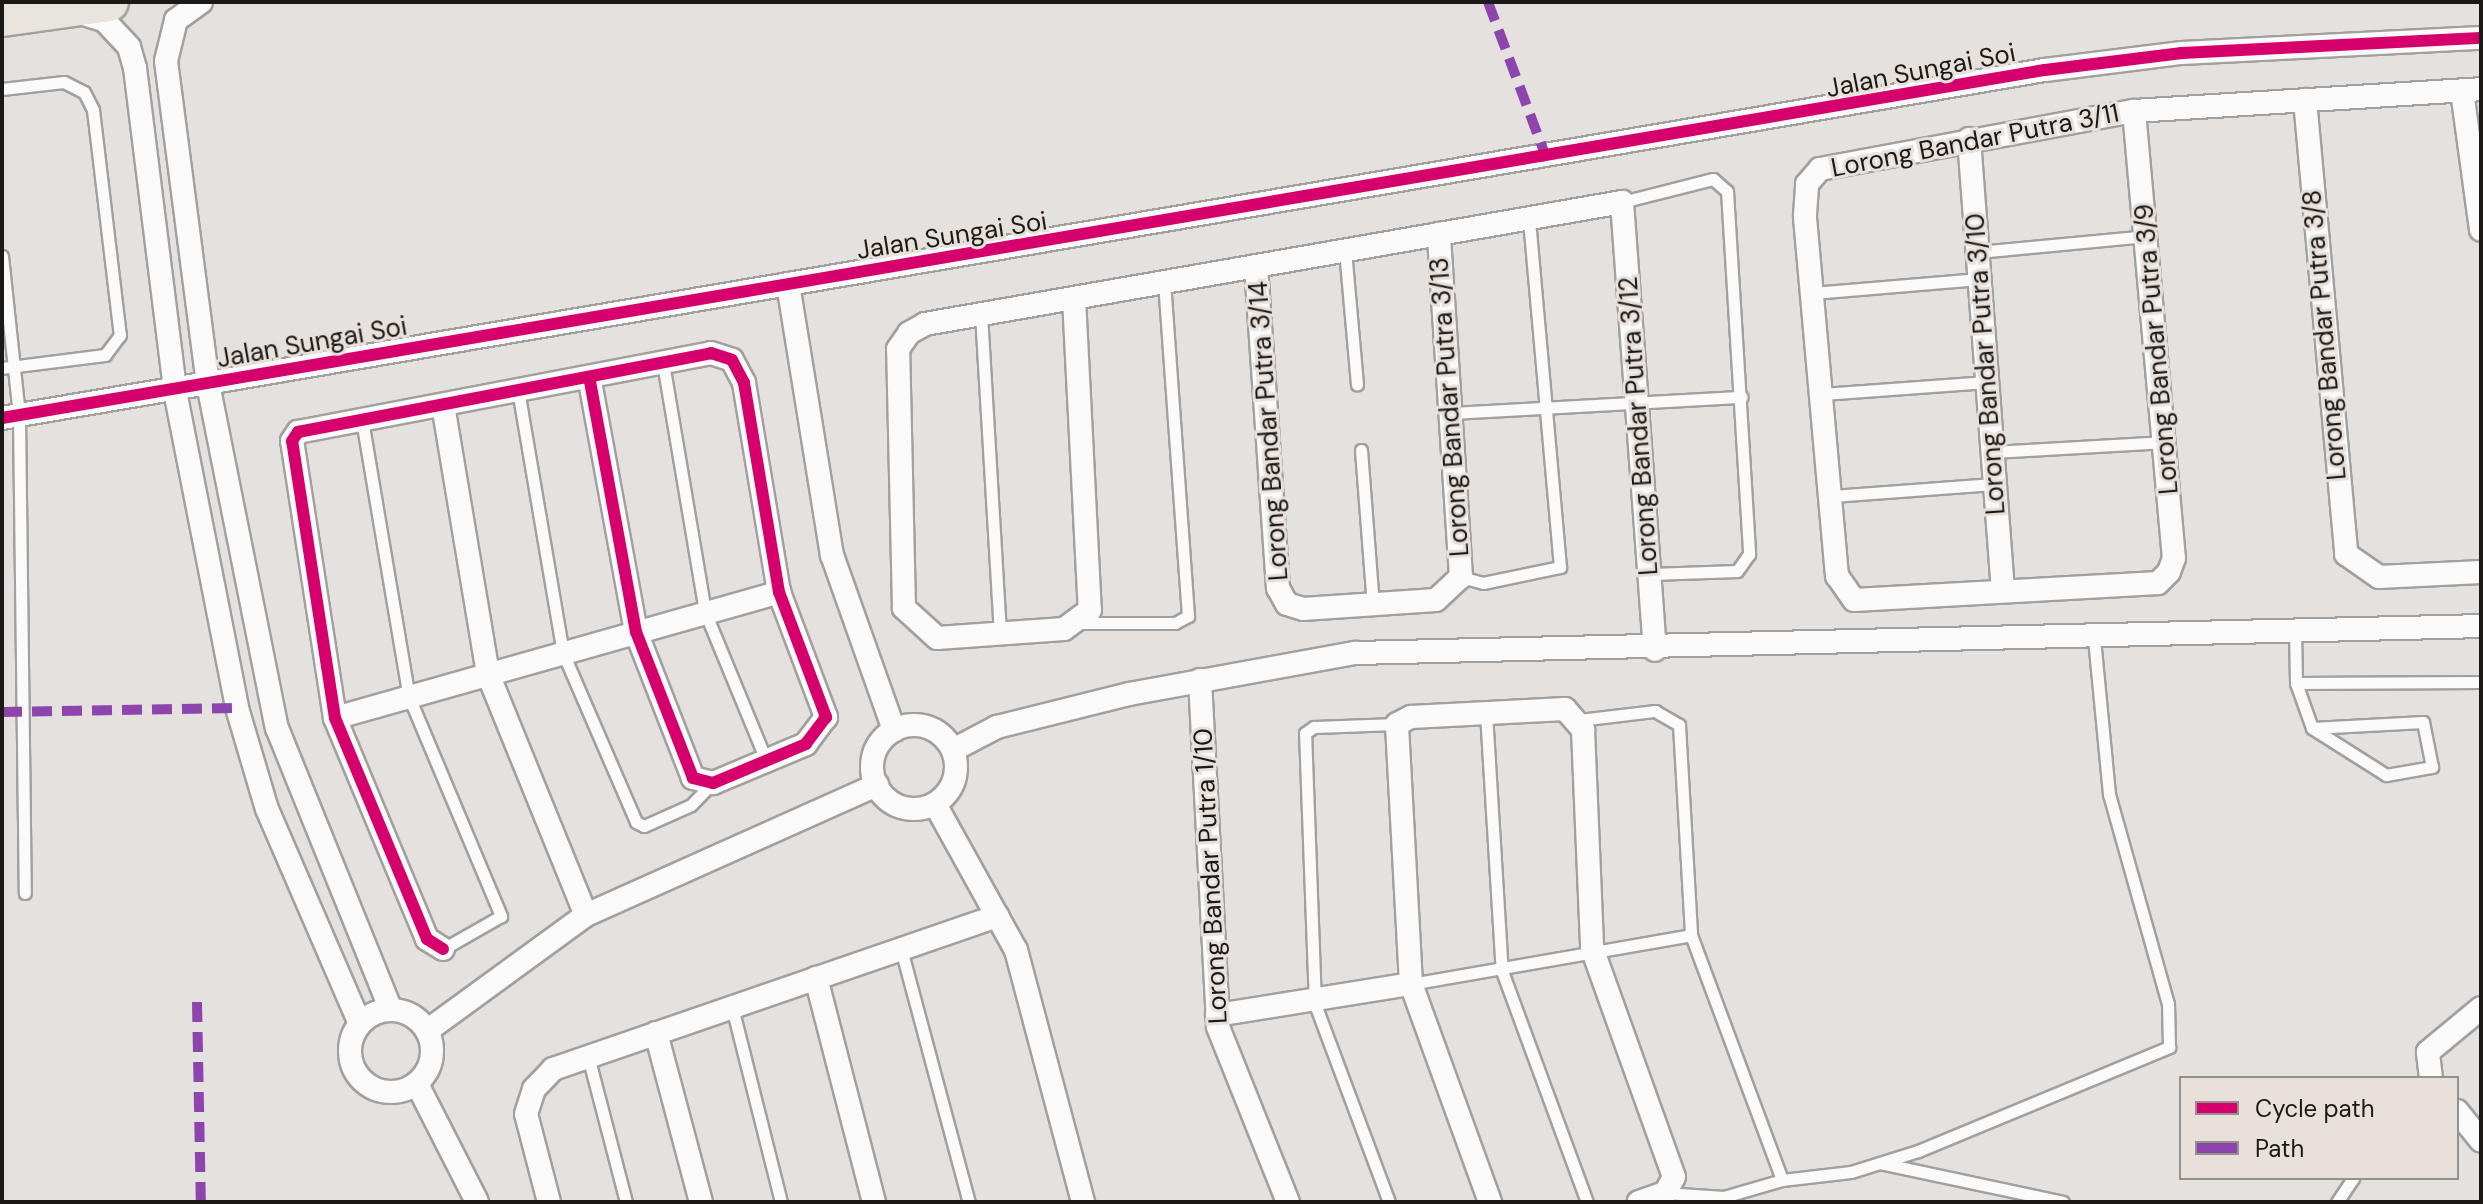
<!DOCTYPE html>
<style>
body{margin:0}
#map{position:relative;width:2483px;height:1204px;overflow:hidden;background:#e5e1de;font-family:"DM Sans",sans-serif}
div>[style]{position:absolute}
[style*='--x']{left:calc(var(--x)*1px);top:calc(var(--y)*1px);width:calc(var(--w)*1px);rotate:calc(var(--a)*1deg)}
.roads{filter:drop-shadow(2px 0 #a2a09e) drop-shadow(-2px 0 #a2a09e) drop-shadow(0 2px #a2a09e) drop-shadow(0 -2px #a2a09e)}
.service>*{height:11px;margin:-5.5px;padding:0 5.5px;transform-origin:5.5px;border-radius:5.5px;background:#fbfafa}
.minor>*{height:22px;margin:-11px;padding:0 11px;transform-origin:11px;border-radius:11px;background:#fbfafa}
.minor>.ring{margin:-11px;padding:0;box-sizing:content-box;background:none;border:22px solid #fbfafa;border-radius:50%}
.trunk>*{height:38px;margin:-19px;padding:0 19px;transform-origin:19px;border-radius:19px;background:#eae4de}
.quiet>*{height:10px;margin-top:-5px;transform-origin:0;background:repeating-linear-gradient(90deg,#8e44ad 0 20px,transparent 0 30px)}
.cycleway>*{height:12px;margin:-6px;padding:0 6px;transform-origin:6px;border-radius:6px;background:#d6006c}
span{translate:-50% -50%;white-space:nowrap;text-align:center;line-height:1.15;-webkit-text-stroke:6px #e8e0db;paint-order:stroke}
.street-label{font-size:26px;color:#1b1917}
.frame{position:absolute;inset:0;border:4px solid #1b1917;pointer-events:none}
.legend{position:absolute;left:2179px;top:1076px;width:280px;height:104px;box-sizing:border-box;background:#e8e0db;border:2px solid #96908d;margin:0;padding:10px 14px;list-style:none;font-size:24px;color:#1b1917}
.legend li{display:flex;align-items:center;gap:16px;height:40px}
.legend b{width:40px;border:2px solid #96908d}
</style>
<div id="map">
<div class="roads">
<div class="service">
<div style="--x:2;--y:89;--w:62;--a:-6.4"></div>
<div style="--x:64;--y:82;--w:22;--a:27"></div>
<div style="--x:84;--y:92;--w:20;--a:63"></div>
<div style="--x:93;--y:110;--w:227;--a:83.2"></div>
<div style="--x:120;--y:335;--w:25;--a:127"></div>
<div style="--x:105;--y:355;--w:104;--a:172.8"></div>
<div style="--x:1622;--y:202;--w:94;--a:-14.2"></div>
<div style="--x:1713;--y:179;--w:18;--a:41"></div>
<div style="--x:1727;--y:191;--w:364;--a:86.5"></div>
<div style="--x:1749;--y:554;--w:21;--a:125"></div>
<div style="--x:1737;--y:571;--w:86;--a:178"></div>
<div style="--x:1345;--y:250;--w:135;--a:84.9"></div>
<div style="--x:1978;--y:252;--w:171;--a:-5.4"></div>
<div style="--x:2;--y:256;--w:161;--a:83.9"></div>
<div style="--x:19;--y:416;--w:477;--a:89.3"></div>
<div style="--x:1812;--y:293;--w:168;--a:-4.8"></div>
<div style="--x:981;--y:314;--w:321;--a:86.6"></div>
<div style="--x:663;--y:363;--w:253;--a:80.4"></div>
<div style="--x:705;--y:612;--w:160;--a:67.6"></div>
<div style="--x:518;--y:390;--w:267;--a:80.3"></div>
<div style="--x:563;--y:653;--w:184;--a:66.6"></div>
<div style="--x:636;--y:822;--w:9;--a:27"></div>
<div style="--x:644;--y:826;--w:51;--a:-24.1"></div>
<div style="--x:691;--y:805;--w:30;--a:-46"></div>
<div style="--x:1821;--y:394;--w:168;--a:-4.1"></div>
<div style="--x:1453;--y:413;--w:289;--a:-3.2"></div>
<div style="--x:362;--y:420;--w:281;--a:80.4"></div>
<div style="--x:409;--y:697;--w:238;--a:67.2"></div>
<div style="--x:501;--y:916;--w:67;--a:150.4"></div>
<div style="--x:1361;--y:450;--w:155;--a:85.6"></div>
<div style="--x:1994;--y:452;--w:171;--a:-3.3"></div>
<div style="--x:1831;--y:496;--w:164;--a:-4.2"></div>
<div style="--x:1461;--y:577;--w:23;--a:15"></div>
<div style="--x:1483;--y:583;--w:79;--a:-11.7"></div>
<div style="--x:1560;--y:567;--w:350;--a:-95.1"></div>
<div style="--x:1080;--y:623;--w:95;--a:0"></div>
<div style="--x:1175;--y:623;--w:15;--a:-28"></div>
<div style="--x:1188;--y:616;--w:335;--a:-94.1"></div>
<div style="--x:2295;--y:630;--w:53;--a:88.9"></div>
<div style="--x:2296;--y:683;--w:48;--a:70.4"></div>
<div style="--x:2312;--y:728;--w:88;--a:32.4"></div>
<div style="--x:2386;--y:775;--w:47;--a:-9.9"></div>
<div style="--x:2432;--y:767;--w:46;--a:-101.3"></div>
<div style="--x:2423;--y:722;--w:111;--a:176.9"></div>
<div style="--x:2296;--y:683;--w:185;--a:-0.3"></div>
<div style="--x:1486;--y:713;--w:258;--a:86.5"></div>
<div style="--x:1502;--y:971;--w:246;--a:69.8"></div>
<div style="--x:1579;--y:720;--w:77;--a:-6.8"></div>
<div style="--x:1655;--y:711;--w:28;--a:30"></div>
<div style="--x:1679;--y:725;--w:210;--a:86.7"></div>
<div style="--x:1691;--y:935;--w:261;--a:69.6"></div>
<div style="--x:1782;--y:1180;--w:60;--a:163.7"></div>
<div style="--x:1724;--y:1197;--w:59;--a:-176.1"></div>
<div style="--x:901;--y:949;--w:262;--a:75"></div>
<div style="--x:1411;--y:984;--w:284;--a:-9.9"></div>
<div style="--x:732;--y:1007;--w:201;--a:75.9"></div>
<div style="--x:588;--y:1056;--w:151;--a:75.4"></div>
<div style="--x:1880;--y:1163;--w:187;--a:12"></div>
<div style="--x:1782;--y:1180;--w:69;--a:-6.6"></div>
<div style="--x:1851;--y:1172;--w:70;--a:-17.4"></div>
<div style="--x:1918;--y:1151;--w:272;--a:-22.5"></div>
<div style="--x:2169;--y:1047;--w:43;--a:-91.3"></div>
<div style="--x:2168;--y:1004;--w:218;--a:-105.7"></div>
<div style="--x:2109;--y:794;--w:157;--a:-95.5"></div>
<div style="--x:1389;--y:1202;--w:211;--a:-110.5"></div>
<div style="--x:1315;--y:1004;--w:271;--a:-92.1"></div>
<div style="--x:1305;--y:733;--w:11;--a:-34"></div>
<div style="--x:1314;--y:727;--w:83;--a:-2.1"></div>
<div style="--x:2337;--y:1202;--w:29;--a:-56"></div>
</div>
<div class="minor">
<div style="--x:201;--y:2;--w:31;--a:144"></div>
<div style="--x:176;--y:20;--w:42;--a:103.7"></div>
<div style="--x:166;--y:61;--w:326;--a:82.6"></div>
<div style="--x:208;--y:384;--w:351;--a:78.7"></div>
<div style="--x:277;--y:728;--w:304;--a:68"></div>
<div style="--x:77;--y:12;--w:28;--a:17"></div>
<div style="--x:104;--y:20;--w:37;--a:47"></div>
<div style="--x:129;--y:47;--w:22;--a:74"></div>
<div style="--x:135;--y:68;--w:325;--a:82.9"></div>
<div style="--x:175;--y:391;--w:323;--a:78.9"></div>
<div style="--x:237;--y:708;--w:105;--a:73.5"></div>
<div style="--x:267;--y:809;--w:234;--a:66.6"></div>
<div style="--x:2462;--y:91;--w:140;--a:82.2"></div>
<div style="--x:2305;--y:100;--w:456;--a:84.8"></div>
<div style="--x:2346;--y:554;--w:40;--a:34.9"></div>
<div style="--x:2379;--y:577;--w:102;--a:-2.8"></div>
<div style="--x:2134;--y:111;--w:449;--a:84.9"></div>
<div style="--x:2174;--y:558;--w:15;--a:110"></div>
<div style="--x:2169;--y:572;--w:16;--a:135"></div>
<div style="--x:2158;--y:583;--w:304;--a:176.8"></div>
<div style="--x:1854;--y:600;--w:29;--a:-125"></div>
<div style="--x:1837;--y:576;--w:362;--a:-95.1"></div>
<div style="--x:1805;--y:215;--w:31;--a:-86"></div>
<div style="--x:1807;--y:184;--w:20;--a:-49"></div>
<div style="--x:1820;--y:169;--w:319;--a:-10.5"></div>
<div style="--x:2134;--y:111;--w:348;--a:-3.6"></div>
<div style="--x:1969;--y:139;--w:451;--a:85.7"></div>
<div style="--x:1256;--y:266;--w:323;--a:86.1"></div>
<div style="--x:1278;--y:588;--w:18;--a:61"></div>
<div style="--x:1287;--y:604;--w:17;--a:17"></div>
<div style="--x:1303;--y:609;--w:133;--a:-3.9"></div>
<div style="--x:1436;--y:600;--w:34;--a:-43"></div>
<div style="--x:1461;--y:577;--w:344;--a:-93.7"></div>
<div style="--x:788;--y:284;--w:275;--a:80.8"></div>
<div style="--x:832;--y:555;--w:186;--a:70.5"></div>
<div style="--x:1074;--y:298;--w:312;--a:87.1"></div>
<div style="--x:1090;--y:610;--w:32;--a:144"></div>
<div style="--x:1064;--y:629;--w:127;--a:175.9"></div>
<div style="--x:937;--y:638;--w:45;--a:-137.7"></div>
<div style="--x:904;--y:608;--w:259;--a:-91.3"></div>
<div style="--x:898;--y:349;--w:19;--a:-55"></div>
<div style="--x:909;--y:333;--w:18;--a:-29"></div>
<div style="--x:925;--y:324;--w:708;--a:-9.93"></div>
<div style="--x:1622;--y:202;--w:449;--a:85.8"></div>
<div style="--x:443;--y:405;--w:273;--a:80.5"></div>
<div style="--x:488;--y:674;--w:260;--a:67.9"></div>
<div style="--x:2;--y:418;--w:2072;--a:-9.67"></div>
<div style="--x:2045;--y:70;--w:138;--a:-7.1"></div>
<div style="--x:2182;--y:53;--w:299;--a:-2.9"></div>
<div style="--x:1200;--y:680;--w:347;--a:87"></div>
<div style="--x:1218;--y:1027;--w:188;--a:68.2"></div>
<div style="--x:335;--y:718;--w:462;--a:-15.8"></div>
<div class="ring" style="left:872px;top:725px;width:62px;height:62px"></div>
<div style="--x:953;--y:750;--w:50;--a:-27.6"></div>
<div style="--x:997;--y:727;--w:136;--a:-14"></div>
<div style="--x:1129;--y:694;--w:230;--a:-10.3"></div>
<div style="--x:1355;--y:653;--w:1126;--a:-1.37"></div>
<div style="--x:935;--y:804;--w:167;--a:61"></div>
<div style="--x:1016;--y:950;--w:261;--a:75.1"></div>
<div style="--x:443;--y:949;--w:19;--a:-148"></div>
<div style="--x:427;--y:939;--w:239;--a:-112.6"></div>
<div style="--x:335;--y:718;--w:280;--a:-98.8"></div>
<div style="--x:292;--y:441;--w:11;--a:-56"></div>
<div style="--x:298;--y:432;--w:420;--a:-10.8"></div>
<div style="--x:711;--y:353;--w:22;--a:18"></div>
<div style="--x:732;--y:360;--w:26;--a:62"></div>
<div style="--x:744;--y:383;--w:212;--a:80.5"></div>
<div style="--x:779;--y:592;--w:134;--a:69.4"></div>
<div style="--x:826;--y:717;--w:34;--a:127"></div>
<div style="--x:806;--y:744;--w:101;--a:157.2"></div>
<div style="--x:713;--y:783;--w:21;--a:-166"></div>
<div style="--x:693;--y:778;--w:157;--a:-111.3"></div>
<div style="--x:636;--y:632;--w:259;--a:-100.4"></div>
<div style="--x:816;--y:978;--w:231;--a:75.5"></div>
<div class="ring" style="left:350px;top:1010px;width:60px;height:60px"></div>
<div style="--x:1217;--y:1015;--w:196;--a:-9.1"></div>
<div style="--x:427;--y:1031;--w:197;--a:-36.1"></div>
<div style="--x:586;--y:915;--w:319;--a:-24.1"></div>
<div style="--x:656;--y:1033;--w:175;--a:75.1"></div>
<div style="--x:2431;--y:1078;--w:26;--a:-97"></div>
<div style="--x:2428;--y:1052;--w:69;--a:-39.7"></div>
<div style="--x:417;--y:1084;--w:132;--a:63"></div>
<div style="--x:2457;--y:1111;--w:38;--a:51"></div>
<div style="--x:549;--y:1202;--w:91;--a:-104.6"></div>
<div style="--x:526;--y:1114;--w:26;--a:-72"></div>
<div style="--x:534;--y:1089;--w:28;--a:-46"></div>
<div style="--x:553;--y:1069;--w:470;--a:-19"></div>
<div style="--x:1490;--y:1202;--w:232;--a:-109.9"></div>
<div style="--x:1411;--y:984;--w:260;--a:-93.1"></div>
<div style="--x:1397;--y:724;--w:16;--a:-27"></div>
<div style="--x:1411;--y:717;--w:154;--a:-3"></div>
<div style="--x:1565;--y:709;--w:28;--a:49"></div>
<div style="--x:1583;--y:730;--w:218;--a:87.6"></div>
<div style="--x:1592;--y:948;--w:243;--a:70.3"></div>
<div style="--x:1674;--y:1177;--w:18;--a:119"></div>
<div style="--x:1665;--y:1193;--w:28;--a:161"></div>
</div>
<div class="trunk">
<div style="--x:2;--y:17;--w:108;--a:-8"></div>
</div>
</div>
<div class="quiet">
<div style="--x:1488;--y:2;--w:169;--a:69.5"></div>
<div style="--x:2;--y:712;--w:235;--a:-1"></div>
<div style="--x:197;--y:1002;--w:200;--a:88.9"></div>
</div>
<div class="cycleway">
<div style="--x:2;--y:418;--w:2072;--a:-9.67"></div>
<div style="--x:2045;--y:70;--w:138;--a:-7.1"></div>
<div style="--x:2182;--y:53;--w:299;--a:-2.9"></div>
<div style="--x:443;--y:949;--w:19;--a:-148"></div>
<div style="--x:427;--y:939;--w:239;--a:-112.6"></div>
<div style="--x:335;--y:718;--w:280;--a:-98.8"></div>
<div style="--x:292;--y:441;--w:11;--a:-56"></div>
<div style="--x:298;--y:432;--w:420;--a:-10.8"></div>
<div style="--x:711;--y:353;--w:22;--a:18"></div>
<div style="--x:732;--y:360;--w:26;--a:62"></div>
<div style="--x:744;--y:383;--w:212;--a:80.5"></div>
<div style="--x:779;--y:592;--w:134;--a:69.4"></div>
<div style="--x:826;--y:717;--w:34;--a:127"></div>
<div style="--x:806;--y:744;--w:101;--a:157.2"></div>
<div style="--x:713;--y:783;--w:21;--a:-166"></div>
<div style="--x:693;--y:778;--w:157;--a:-111.3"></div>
<div style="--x:636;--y:632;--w:259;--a:-100.4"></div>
</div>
<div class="street-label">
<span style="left:1921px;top:71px;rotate:-11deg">Jalan Sungai Soi</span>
<span style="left:1975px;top:141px;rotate:-11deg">Lorong Bandar Putra 3/11</span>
<span style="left:952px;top:236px;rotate:-9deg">Jalan Sungai Soi</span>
<span style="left:2325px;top:335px;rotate:-95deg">Lorong Bandar Putra 3/8</span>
<span style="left:312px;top:343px;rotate:-10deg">Jalan Sungai Soi</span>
<span style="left:2157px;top:349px;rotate:-95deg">Lorong Bandar Putra 3/9</span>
<span style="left:1986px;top:364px;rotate:-94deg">Lorong Bandar Putra 3/10</span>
<span style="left:1450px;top:407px;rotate:-94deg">Lorong Bandar Putra 3/13</span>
<span style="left:1639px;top:426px;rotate:-94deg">Lorong Bandar Putra 3/12</span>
<span style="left:1269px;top:431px;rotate:-94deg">Lorong Bandar Putra 3/14</span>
<span style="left:1211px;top:876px;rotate:-93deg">Lorong Bandar Putra 1/10</span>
</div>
<div class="frame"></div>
<ul class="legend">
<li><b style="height:10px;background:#d6006c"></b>Cycle path</li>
<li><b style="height:10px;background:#8e44ad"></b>Path</li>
</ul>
</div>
